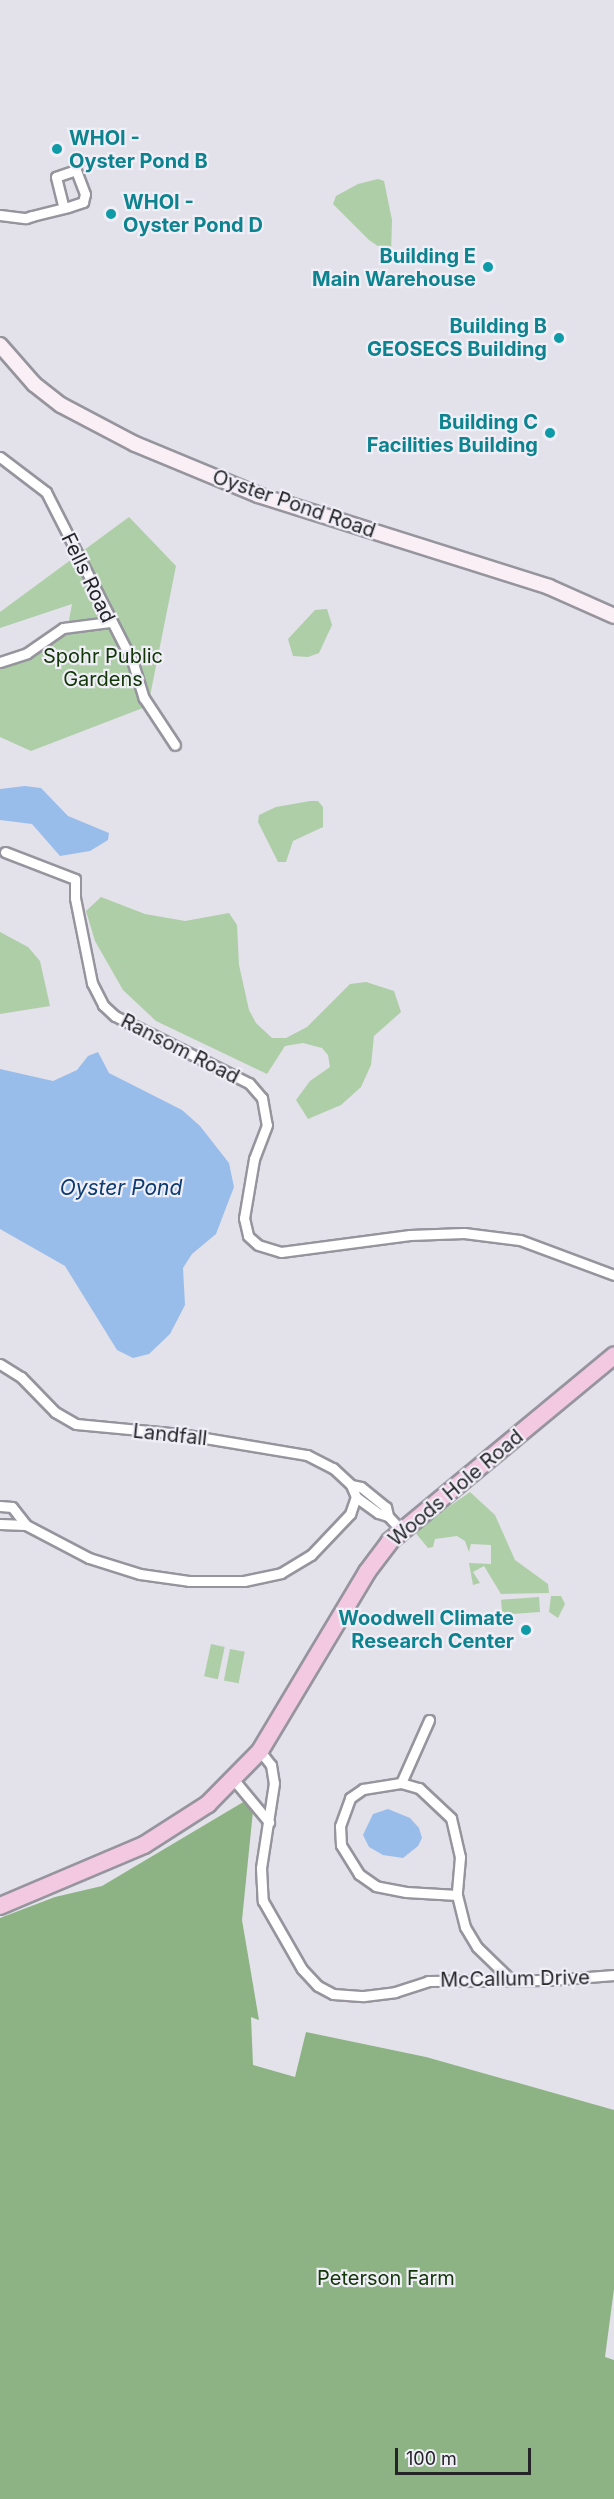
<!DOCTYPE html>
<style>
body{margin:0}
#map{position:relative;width:614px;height:2499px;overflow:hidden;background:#e3e1ea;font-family:Inter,sans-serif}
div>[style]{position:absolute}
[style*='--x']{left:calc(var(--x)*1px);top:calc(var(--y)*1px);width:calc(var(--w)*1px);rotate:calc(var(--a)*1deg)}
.green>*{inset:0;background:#aecea7;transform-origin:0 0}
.forest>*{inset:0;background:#8db385}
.water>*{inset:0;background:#99bdeb}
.roads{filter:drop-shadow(2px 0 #96949d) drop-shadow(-2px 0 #96949d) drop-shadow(0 2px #96949d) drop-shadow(0 -2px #96949d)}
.street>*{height:9px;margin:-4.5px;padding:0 4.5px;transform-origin:4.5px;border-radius:4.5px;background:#fff}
.secondary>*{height:14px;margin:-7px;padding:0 7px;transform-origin:7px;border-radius:7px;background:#fbeff6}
.highway>*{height:16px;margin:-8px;padding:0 8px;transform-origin:8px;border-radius:8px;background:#f3c9e2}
.dots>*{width:16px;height:16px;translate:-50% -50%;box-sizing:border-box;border:3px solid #f0eef7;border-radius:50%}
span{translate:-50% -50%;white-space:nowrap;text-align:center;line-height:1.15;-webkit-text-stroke:4.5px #f0eef7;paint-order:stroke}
.culture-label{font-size:20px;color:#0d838f;font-weight:700}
.left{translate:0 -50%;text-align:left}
.right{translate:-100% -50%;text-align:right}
.street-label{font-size:20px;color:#252528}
.park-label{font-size:20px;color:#113707}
.water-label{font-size:21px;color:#0a3b72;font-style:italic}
.scale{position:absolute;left:395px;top:2448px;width:136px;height:27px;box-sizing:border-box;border:3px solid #252528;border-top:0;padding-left:8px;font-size:18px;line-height:21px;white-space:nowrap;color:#252528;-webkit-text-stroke:4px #f0eef7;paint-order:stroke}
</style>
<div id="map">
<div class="green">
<div style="clip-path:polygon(378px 179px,384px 181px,392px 220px,391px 255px,369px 240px,333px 204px,336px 196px,358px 184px)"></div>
<div style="clip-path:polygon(129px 517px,176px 566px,148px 706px,31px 751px,0 737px,0 660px,67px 631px,72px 604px,0 628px,0 612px)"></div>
<div style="clip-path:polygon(327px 609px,332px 625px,319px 653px,308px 657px,293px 656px,288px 639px,315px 610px)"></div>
<div style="clip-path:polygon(310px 801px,318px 801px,323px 807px,323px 827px,293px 841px,286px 862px,278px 862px,258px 822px,259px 815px,276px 807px)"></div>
<div style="clip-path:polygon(101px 897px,145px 914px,185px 921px,229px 913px,237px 925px,239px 965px,249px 1010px,256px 1023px,272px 1038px,286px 1038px,307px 1027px,350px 984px,366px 982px,394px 991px,401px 1012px,374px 1036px,371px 1065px,361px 1087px,341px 1105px,308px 1119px,296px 1100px,310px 1081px,330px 1067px,328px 1055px,322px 1048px,303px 1043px,285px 1046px,267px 1074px,156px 1021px,123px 990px,95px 941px,86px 911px)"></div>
<div style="clip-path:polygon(0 932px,28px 947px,40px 961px,50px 1006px,0 1014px)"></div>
<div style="clip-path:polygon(470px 1492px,495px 1515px,515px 1560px,548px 1584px,549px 1593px,501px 1594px,484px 1566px,473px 1572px,480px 1583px,473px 1585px,469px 1563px,491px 1564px,491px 1545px,471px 1544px,469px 1552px,465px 1541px,457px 1536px,435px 1539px,433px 1547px,428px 1548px,414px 1531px)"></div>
<div style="clip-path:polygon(551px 1596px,561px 1596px,565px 1604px,558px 1618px,549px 1612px)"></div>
<div style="left:539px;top:1597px;width:15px;height:38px;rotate:86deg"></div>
<div style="left:211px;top:1644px;width:14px;height:33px;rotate:12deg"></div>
<div style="left:230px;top:1649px;width:15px;height:32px;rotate:11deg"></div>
</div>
<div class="forest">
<div style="clip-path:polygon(245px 1801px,253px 1811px,242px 1920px,259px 2020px,251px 2017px,253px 2065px,295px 2077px,306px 2032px,426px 2057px,614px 2110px,614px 2289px,605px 2357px,614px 2360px,614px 2499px,0 2499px,0 1918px,55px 1897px,102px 1886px)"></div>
</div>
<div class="water">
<div style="clip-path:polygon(25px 786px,41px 788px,68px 816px,109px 833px,108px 840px,90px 851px,60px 856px,32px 824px,0 820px,0 789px)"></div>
<div style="clip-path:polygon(98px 1052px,109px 1073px,182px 1110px,200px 1126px,229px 1163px,234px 1187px,216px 1234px,192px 1254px,183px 1268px,185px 1305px,170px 1334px,149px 1354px,133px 1358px,117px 1350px,65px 1266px,0 1229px,0 1069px,53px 1081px,77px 1070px,88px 1056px)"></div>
<div style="clip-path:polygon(388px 1809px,410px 1818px,419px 1828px,422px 1838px,418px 1846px,403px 1858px,383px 1855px,369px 1847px,363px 1835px,373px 1814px)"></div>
</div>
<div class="roads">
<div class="street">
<div style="--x:0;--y:215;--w:26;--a:7"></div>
<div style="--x:26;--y:218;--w:6;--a:-18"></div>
<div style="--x:32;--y:216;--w:37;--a:-14"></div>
<div style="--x:68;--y:207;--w:16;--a:-18"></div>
<div style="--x:83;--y:202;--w:8;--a:-76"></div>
<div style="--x:85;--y:194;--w:26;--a:-111"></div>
<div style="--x:76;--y:170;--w:21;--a:161"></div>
<div style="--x:56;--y:177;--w:32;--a:76"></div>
<div style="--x:0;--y:457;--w:58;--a:37.3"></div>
<div style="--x:46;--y:492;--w:192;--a:63"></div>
<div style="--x:133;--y:663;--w:37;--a:73"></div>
<div style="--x:144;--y:698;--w:56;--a:56.6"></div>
<div style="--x:0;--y:662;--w:28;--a:-18"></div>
<div style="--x:27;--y:653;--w:44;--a:-34.8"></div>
<div style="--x:63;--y:628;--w:47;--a:-7.3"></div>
<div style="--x:5;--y:852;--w:75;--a:21.1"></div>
<div style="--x:75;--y:879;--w:19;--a:90"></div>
<div style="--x:75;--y:898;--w:87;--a:78.7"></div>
<div style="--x:92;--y:983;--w:25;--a:63"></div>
<div style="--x:103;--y:1005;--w:16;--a:43"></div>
<div style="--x:115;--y:1016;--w:150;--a:26.6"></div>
<div style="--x:249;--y:1083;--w:20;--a:49"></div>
<div style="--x:262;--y:1098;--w:27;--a:80"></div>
<div style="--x:267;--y:1125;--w:36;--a:111"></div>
<div style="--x:254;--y:1159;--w:60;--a:99.6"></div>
<div style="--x:244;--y:1218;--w:18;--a:77"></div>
<div style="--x:248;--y:1236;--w:13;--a:42"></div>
<div style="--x:258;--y:1245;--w:24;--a:17"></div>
<div style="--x:281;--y:1252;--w:130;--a:-7.5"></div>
<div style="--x:410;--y:1235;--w:54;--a:-2.1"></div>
<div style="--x:464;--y:1233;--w:56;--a:7.1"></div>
<div style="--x:520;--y:1240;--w:100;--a:20.4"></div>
<div style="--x:0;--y:1364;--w:25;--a:32"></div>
<div style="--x:21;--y:1377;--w:49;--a:45.8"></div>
<div style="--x:55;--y:1412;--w:24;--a:30"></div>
<div style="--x:76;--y:1424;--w:105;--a:5.4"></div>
<div style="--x:181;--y:1434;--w:128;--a:9.5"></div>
<div style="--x:307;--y:1455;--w:29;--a:27"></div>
<div style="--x:333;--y:1468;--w:25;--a:43"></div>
<div style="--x:351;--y:1485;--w:13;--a:67"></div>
<div style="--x:356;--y:1497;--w:27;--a:36"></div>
<div style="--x:378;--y:1513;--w:10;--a:17"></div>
<div style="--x:351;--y:1485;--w:10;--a:11"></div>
<div style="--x:361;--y:1487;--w:32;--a:39"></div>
<div style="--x:386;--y:1507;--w:9;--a:77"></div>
<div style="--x:388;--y:1516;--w:19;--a:47"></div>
<div style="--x:0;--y:1506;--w:12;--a:5"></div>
<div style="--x:12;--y:1507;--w:23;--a:52"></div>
<div style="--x:26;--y:1525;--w:26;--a:-178"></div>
<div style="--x:26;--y:1525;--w:71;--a:27.6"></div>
<div style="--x:89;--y:1558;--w:53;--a:17.4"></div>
<div style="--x:140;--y:1574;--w:49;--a:8.1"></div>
<div style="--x:189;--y:1581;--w:55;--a:0"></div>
<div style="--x:244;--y:1581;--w:38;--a:-12"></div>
<div style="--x:281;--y:1573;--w:35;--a:-31"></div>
<div style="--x:311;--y:1555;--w:57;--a:-46.4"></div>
<div style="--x:350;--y:1514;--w:18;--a:-71"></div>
<div style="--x:260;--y:1751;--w:18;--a:52"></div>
<div style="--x:271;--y:1765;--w:18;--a:81"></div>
<div style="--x:274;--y:1783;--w:86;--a:98.7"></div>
<div style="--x:261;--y:1868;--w:33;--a:87"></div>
<div style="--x:263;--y:1901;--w:78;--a:60.2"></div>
<div style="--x:302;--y:1969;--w:23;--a:47"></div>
<div style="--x:318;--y:1986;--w:17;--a:28"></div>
<div style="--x:333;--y:1994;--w:31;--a:4"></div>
<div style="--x:364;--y:1996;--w:31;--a:-7"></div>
<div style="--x:395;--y:1992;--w:35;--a:-18"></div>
<div style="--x:428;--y:1981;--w:122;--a:-0.5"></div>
<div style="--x:550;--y:1980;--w:64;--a:-4.5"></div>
<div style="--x:234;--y:1780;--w:55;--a:50.2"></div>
<div style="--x:401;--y:1783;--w:19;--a:16"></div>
<div style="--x:419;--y:1788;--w:44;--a:43.2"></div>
<div style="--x:451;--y:1818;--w:40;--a:77"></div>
<div style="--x:460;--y:1857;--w:38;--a:95"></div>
<div style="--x:457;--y:1895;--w:51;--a:-176.6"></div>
<div style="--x:406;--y:1892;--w:31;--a:-169"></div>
<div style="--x:376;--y:1886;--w:21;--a:-145"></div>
<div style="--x:359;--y:1874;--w:34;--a:-122"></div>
<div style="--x:341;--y:1845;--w:19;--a:-93"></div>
<div style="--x:340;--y:1826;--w:30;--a:-70"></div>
<div style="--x:350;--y:1798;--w:16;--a:-35"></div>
<div style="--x:363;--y:1789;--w:38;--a:-9"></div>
<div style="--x:401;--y:1783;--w:69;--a:-66"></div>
<div style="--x:457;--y:1895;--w:33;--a:76"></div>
<div style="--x:465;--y:1927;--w:23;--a:59"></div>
<div style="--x:477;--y:1947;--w:47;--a:44.1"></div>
</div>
<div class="secondary">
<div style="--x:0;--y:345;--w:52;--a:48.9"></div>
<div style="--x:34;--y:384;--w:34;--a:38"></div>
<div style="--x:61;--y:405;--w:84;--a:27.8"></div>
<div style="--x:135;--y:444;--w:133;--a:22.5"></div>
<div style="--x:258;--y:495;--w:305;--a:17.5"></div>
<div style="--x:549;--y:587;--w:71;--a:24"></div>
</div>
<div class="highway">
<div style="--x:0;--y:1906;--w:156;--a:-23"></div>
<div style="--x:144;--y:1845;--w:76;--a:-32.6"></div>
<div style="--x:208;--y:1804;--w:74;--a:-45.5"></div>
<div style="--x:260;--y:1751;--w:209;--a:-59.1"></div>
<div style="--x:367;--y:1572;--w:39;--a:-53"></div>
<div style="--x:390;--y:1541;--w:291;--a:-39.6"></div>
</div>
</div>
<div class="dots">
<div style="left:57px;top:149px;background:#0f9aa8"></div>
<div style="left:111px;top:214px;background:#0f9aa8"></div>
<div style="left:488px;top:267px;background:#0f9aa8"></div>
<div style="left:559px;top:338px;background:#0f9aa8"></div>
<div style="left:550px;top:433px;background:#0f9aa8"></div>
<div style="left:526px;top:1630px;background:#0f9aa8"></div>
</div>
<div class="culture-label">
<span class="left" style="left:69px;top:150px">WHOI -<br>Oyster Pond B</span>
<span class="left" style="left:123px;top:214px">WHOI -<br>Oyster Pond D</span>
<span class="right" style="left:476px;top:268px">Building E<br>Main Warehouse</span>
<span class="right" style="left:547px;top:338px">Building B<br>GEOSECS Building</span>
<span class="right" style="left:538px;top:434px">Building C<br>Facilities Building</span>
<span class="right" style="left:514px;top:1630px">Woodwell Climate<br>Research Center</span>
</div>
<div class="street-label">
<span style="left:294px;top:504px;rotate:19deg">Oyster Pond Road</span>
<span style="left:88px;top:578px;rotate:64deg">Fells Road</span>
<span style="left:180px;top:1049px;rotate:27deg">Ransom Road</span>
<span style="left:170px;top:1435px;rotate:6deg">Landfall</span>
<span style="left:456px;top:1488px;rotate:-40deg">Woods Hole Road</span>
<span style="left:515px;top:1979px;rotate:-1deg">McCallum Drive</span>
</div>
<div class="park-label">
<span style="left:103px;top:668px">Spohr Public<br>Gardens</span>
<span style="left:386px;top:2278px">Peterson Farm</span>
</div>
<div class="water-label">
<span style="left:121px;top:1188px">Oyster Pond</span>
</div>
<div class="scale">100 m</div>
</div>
